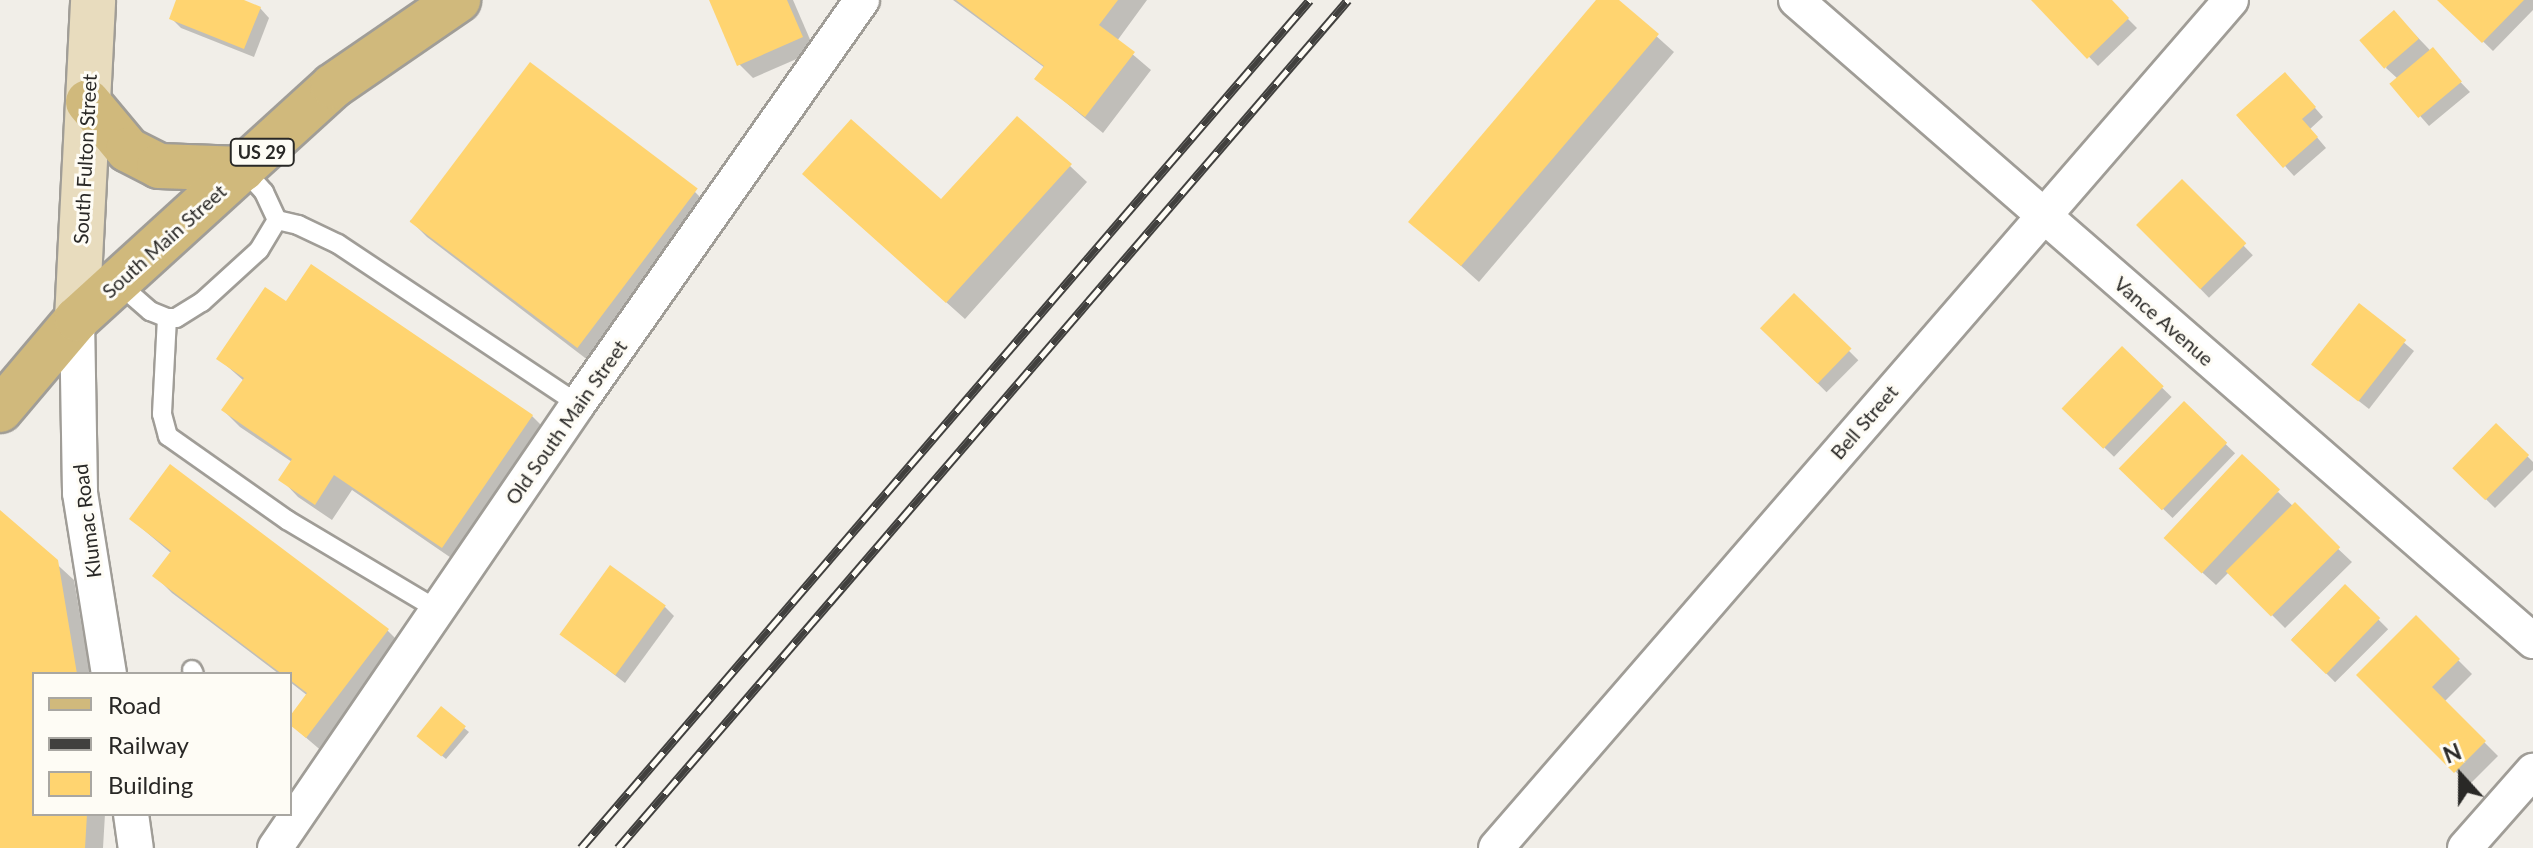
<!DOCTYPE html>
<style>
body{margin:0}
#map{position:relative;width:2533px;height:848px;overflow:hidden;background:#f1eee8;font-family:Lato,sans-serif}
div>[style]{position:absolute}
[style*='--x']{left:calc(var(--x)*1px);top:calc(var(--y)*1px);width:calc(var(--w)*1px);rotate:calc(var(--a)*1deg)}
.shadow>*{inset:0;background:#0003;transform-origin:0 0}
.building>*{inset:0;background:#ffd470;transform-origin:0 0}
.roads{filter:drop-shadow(2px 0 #a09d97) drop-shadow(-2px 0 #a09d97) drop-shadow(0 2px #a09d97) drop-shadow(0 -2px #a09d97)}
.lane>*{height:18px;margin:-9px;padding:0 9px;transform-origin:9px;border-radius:9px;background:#fff}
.street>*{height:34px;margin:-17px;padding:0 17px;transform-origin:17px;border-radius:17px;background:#fff}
.secondary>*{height:44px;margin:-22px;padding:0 22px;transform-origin:22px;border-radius:22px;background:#e8dcbe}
.primary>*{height:44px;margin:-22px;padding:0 22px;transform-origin:22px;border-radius:22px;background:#d0b97c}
.rail>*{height:9px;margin-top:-4.5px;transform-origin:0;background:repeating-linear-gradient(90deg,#fefcf5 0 18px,#41403e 0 36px);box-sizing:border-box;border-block:2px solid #41403e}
span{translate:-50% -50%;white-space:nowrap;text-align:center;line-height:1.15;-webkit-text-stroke:6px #fefcf5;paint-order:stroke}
.shield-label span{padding:2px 6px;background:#fefcf5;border:2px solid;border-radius:6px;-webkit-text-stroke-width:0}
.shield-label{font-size:18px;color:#292826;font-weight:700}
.street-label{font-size:20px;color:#292826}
.legend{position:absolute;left:32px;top:672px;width:260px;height:144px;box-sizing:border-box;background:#fefcf5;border:2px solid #a9a7a2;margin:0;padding:10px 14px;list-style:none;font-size:24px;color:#292826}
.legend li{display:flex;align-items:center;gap:16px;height:40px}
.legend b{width:40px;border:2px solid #a9a7a2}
.north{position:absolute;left:2421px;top:736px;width:80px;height:80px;-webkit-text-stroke:6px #fefcf5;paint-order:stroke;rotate:339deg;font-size:22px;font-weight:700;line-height:32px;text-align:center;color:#292826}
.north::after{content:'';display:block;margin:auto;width:28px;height:36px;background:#292826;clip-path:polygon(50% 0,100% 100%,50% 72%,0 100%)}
</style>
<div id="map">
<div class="shadow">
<div style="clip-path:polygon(179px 0,239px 0,260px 8px,269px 18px,254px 57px,181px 28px,171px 18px)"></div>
<div style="clip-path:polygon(711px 0,793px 0,815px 51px,753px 78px,739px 64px)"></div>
<div style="clip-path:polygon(953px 0,1147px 0,1117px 41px,1151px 70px,1103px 133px,1037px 79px,1045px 68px)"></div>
<div style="clip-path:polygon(1599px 0,1616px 0,1674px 52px,1479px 282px,1411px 221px)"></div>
<div style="clip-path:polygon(2034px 0,2109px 0,2137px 28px,2098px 66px)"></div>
<div style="clip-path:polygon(2440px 0,2533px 0,2533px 10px,2493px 51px)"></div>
<div style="clip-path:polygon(2403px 22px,2470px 92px,2429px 126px,2392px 84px,2398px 79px,2386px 68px)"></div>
<div style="clip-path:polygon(2294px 84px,2323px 117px,2310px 129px,2326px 148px,2294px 176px,2239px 115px)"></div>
<div style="clip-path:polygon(1070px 166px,1087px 182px,965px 319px,822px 191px,941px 202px)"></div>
<div style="left:2182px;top:182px;width:102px;height:61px;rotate:46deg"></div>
<div style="clip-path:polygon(695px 192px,712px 209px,593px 364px,427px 237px,410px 220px)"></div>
<div style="left:1794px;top:296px;width:91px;height:45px;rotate:45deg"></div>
<div style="clip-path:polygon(287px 304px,532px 416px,549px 433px,460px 564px,352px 490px,332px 520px,298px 497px,281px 479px,292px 462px,240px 427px,223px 410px,244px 381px,219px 359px)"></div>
<div style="clip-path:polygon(2360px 306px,2414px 351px,2369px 409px,2323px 373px)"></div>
<div style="left:2122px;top:349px;width:69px;height:83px;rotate:44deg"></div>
<div style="left:2184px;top:404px;width:71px;height:90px;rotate:44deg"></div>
<div style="clip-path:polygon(2496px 425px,2533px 462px,2533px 470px,2495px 508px,2454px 468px)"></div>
<div style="clip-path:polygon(2278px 492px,2352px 562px,2285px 628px,2229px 572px,2216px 585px,2180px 552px)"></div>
<div style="clip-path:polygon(0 512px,74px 580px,90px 674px,34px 674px,34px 814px,105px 814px,103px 848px,0 848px)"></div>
<div style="clip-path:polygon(131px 519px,387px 630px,405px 648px,324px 753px,290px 724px,308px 696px,290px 682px,290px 674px,279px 674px,172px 593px,155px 576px,172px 554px)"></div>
<div style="left:2345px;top:586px;width:61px;height:75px;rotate:45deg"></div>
<div style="clip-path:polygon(665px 607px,674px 616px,625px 683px,562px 634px)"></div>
<div style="clip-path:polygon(2416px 618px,2472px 674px,2444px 702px,2498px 756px,2469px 785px,2359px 675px)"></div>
<div style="clip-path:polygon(464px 728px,469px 732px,446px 759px,423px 740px)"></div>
</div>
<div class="building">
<div style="clip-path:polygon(176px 0,244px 0,261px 7px,244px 49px,169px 19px)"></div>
<div style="clip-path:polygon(709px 0,787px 0,803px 37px,737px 66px)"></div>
<div style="clip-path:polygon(956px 0,1118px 0,1099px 25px,1135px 52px,1085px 117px,1034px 79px,1044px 66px)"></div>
<div style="clip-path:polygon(1596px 0,1619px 0,1659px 34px,1461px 266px,1408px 222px)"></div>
<div style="clip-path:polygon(2031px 0,2112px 0,2129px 18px,2087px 59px)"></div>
<div style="clip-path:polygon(2437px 0,2524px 0,2482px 43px)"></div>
<div style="left:2394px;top:10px;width:38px;height:46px;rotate:49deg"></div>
<div style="left:2433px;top:47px;width:45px;height:57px;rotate:50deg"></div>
<div style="left:530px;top:62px;width:210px;height:200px;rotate:37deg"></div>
<div style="clip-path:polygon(2285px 72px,2316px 107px,2302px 119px,2318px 137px,2283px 168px,2236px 115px)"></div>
<div style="clip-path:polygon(1017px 116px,1072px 164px,946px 303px,802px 174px,851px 119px,941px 199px)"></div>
<div style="left:2182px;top:179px;width:91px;height:65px;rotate:45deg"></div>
<div style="clip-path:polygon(311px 264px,533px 415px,442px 548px,334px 475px,315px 505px,278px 480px,292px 459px,221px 410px,244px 378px,216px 359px,265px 287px,286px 301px)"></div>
<div style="left:1794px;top:293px;width:80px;height:49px;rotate:44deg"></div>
<div style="left:2359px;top:303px;width:60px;height:78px;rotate:38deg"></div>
<div style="left:2122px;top:346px;width:58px;height:87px;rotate:44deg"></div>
<div style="left:2184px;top:401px;width:60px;height:94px;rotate:44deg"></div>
<div style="left:2496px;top:423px;width:46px;height:63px;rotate:44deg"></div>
<div style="left:2242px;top:454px;width:52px;height:115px;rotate:43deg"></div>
<div style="clip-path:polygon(170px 464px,389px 629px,306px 738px,290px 725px,290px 716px,307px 693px,290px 680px,290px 674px,282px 674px,152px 576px,171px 551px,129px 519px)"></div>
<div style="left:2295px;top:502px;width:64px;height:98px;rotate:45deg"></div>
<div style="clip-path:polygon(0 510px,58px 560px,77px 674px,34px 674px,34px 814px,87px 814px,85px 848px,0 848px)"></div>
<div style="left:610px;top:565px;width:69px;height:86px;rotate:36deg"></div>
<div style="left:2345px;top:584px;width:49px;height:78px;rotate:44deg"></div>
<div style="clip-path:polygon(2416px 615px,2460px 659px,2432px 687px,2486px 741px,2454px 773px,2356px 675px)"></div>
<div style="left:441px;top:706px;width:32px;height:39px;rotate:39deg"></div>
</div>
<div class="roads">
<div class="lane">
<div style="--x:277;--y:220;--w:22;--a:13"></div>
<div style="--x:298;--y:225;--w:44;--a:25.4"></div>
<div style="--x:338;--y:244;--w:288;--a:33.7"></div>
<div style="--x:118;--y:283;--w:43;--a:41.2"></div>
<div style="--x:150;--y:311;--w:18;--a:22"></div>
<div style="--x:167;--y:318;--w:9;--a:0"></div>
<div style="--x:176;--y:318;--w:31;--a:-32"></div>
<div style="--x:202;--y:302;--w:77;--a:-42.4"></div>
<div style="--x:259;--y:250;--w:35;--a:-59"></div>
<div style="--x:277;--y:220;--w:31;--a:-115"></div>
<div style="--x:264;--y:192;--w:31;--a:-132"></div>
<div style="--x:167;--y:318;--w:96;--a:93"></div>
<div style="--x:162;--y:414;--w:23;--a:75"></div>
<div style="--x:168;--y:436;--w:146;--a:35.2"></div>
<div style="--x:287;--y:520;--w:176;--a:30.8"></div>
<div style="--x:192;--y:670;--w:4;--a:63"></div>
</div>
<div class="street">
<div style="--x:1796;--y:0;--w:977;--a:41.01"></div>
<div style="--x:77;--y:319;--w:174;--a:89"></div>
<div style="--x:80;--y:493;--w:183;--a:80.9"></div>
<div style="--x:131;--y:814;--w:34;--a:82"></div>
<div style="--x:275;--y:848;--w:538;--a:-55.69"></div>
<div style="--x:578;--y:404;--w:494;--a:-54.9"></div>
<div style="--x:1496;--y:848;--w:1122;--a:-49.08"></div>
<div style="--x:2465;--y:848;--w:103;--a:-48.6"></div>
</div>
<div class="secondary">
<div style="--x:77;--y:319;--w:319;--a:-87.1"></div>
</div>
<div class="primary">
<div style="--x:88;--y:102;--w:62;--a:50.2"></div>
<div style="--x:128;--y:150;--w:35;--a:27"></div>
<div style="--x:159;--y:166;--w:84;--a:2"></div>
<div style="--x:0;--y:410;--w:119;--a:-49.8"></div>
<div style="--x:77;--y:319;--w:346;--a:-42.3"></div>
<div style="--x:333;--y:86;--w:152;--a:-34.5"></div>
</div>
</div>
<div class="rail">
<div style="--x:581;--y:848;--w:1118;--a:-49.32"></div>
<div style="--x:618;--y:848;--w:1119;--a:-49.28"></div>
</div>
<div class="shield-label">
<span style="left:262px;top:152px">US 29</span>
</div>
<div class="street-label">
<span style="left:85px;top:159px;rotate:-87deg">South Fulton Street</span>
<span style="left:164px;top:241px;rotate:-42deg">South Main Street</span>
<span style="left:2164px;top:321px;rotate:41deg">Vance Avenue</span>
<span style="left:566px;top:422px;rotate:-55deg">Old South Main Street</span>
<span style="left:1864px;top:422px;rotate:-49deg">Bell Street</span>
<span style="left:87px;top:521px;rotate:-97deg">Klumac Road</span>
</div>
<ul class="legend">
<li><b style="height:10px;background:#d0b97c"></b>Road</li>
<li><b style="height:10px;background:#41403e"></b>Railway</li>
<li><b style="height:22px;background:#ffd470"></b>Building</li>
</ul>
<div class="north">N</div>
</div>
